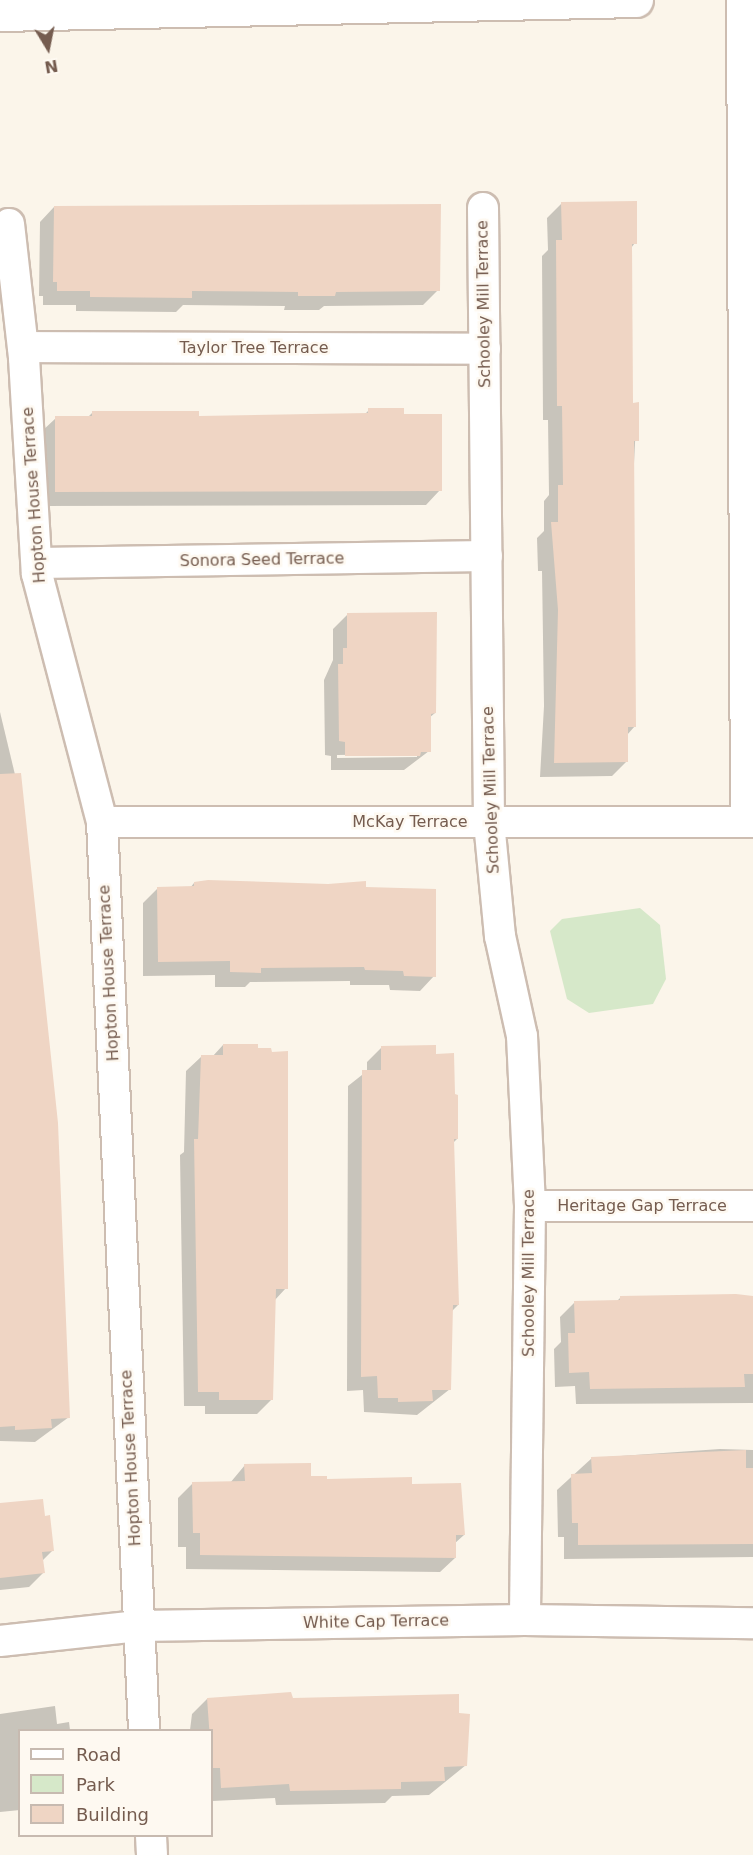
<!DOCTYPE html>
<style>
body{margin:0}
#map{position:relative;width:753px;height:1855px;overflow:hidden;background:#fbf5ea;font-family:"DejaVu Sans",sans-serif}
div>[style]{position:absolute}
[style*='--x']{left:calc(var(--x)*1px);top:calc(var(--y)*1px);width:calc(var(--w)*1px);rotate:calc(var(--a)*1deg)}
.green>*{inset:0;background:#d6e8c9}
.shadow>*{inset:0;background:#0003}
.building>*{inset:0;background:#efd5c4}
.roads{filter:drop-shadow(2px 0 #cdbdb1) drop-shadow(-2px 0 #cdbdb1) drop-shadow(0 2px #cdbdb1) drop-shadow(0 -2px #cdbdb1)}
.minor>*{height:30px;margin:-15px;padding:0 15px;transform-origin:15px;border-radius:15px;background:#fff}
.secondary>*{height:33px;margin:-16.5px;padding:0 16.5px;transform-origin:16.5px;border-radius:16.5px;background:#fff}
span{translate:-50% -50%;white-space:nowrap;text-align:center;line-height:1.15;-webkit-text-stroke:5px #fef9f1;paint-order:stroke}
.street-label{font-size:16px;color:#755c4f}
.legend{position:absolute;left:18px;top:1729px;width:195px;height:108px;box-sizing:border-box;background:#fef9f1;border:2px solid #c7bab0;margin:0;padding:8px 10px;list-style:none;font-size:18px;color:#755c4f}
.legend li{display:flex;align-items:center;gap:12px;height:30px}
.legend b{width:30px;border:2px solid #c7bab0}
.north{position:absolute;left:18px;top:18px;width:60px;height:60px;-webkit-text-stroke:4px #fef9f1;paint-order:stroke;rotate:170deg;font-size:16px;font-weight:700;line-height:24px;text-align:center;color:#755c4f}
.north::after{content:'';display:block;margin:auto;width:21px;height:27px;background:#755c4f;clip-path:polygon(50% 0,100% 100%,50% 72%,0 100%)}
</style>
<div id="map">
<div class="green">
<div style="clip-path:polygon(640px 908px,660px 925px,666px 979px,653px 1004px,589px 1013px,567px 999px,550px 931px,562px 919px)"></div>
</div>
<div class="shadow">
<div style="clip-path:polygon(562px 203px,635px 243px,631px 248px,632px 404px,637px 404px,632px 503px,635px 726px,627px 735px,627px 761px,612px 776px,540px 777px,544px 706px,542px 571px,538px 571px,537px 538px,544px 531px,544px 501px,549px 495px,548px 420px,543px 420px,542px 256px,548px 250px,547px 218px)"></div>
<div style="clip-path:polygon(54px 207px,438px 290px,423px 305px,324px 306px,319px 310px,284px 310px,285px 306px,183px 305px,176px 312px,76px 311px,76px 305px,43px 305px,43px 296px,39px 296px,40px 222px)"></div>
<div style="clip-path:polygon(369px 410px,402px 416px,440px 490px,426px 505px,41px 506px,41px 432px,56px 418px,87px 418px,93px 412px,197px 417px,364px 415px)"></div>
<div style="clip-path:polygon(evenodd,348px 614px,435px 713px,429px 718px,429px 751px,404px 770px,331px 770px,331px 756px,325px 755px,324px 680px,333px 660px,333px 629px,348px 614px,417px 754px,417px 757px,337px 758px,337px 755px,417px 754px)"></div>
<div style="clip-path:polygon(0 712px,23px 808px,69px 1417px,35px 1442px,0 1441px)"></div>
<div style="clip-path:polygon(194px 883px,365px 888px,434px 976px,420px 991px,390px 990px,389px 985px,350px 985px,350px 981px,250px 982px,245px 987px,215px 987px,215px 975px,143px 976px,143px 903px,157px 889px,190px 888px)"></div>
<div style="clip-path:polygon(223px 1045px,257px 1049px,286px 1288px,274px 1301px,272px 1399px,257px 1414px,205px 1414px,205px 1406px,184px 1406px,180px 1155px,184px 1152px,186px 1071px,201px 1057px,212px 1057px)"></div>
<div style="clip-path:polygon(382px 1047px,434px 1055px,457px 1139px,453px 1143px,458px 1305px,452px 1311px,450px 1389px,417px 1415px,364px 1412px,363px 1390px,347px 1391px,348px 1086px,367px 1071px,367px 1062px)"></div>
<div style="clip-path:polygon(753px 1296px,753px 1403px,576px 1404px,575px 1386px,555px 1387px,554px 1349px,561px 1342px,560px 1317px,574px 1303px,616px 1302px,621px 1297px)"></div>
<div style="clip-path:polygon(720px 1449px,753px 1450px,753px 1557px,564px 1559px,564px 1537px,558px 1537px,557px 1490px,592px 1458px)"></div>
<div style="clip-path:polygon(245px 1465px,325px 1480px,411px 1485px,464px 1535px,454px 1544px,455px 1558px,440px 1572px,186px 1569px,186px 1547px,178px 1547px,178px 1498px,193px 1483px,230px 1483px)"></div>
<div style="clip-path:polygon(0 1504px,53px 1550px,42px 1561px,44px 1572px,29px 1587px,0 1590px)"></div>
<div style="clip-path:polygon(207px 1699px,292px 1699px,458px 1715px,466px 1765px,429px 1795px,392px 1796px,385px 1803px,276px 1805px,275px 1798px,212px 1801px,212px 1730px,190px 1730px,192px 1714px)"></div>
<div style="clip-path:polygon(55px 1706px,57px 1724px,69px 1722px,70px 1730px,20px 1730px,20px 1810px,0 1812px,0 1714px)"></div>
</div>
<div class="building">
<div style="clip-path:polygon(637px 201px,637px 244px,632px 244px,633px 403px,639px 402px,639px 441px,634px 441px,636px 727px,628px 727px,628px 762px,554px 763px,558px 610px,551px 522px,558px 522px,558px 485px,563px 485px,562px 406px,557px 406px,556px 240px,562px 240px,561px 202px)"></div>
<div style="clip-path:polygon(441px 204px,440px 291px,336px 292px,335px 296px,298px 296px,298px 292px,192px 291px,192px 298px,90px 297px,90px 291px,57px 291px,57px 282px,53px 282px,54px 206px)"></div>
<div style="clip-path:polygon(368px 408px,404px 408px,404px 414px,442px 414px,442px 491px,55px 492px,55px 416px,92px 416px,92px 411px,199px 411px,199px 416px,368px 413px)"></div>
<div style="clip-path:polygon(437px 612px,436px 713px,431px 714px,431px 752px,421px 752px,420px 756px,345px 756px,345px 742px,339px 741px,338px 664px,343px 664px,343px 648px,347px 648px,347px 613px)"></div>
<div style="clip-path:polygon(21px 773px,58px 1123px,70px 1418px,51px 1419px,52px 1428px,15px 1430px,15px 1426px,0 1427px,0 774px)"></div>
<div style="clip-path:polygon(208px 880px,328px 884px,366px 881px,366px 887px,436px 889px,436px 977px,404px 976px,403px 971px,365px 970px,364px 967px,261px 968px,261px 973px,230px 972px,230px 961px,158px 962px,157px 887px,194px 886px,194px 882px)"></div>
<div style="clip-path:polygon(223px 1044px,258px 1044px,258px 1048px,271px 1048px,272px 1052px,288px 1051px,288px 1289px,276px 1289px,273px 1400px,219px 1400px,219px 1392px,198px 1392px,194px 1139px,198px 1139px,201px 1055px,223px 1055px)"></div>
<div style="clip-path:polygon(436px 1045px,436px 1054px,454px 1053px,455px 1094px,458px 1095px,458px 1139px,454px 1139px,459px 1305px,453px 1305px,451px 1390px,432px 1390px,433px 1401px,398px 1402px,398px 1398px,378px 1398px,377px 1376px,361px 1377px,362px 1070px,381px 1070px,381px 1046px)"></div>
<div style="clip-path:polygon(736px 1294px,753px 1296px,753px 1374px,744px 1374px,745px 1387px,590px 1389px,589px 1372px,569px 1373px,568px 1333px,575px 1333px,574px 1301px,620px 1300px,620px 1296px)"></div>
<div style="clip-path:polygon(746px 1450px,746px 1468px,753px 1468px,753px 1544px,578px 1545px,578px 1523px,572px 1523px,571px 1474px,592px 1473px,591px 1457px)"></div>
<div style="clip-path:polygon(311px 1463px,311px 1476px,327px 1476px,327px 1479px,412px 1477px,412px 1484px,461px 1483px,465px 1535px,456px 1535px,456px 1558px,200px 1555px,200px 1533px,193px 1533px,192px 1482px,245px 1481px,244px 1464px)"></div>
<div style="clip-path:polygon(43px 1499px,45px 1516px,50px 1515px,54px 1551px,42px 1552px,45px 1573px,0 1578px,0 1503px)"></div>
<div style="clip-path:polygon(291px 1692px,293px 1698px,459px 1694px,459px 1713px,470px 1714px,467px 1766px,444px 1767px,445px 1781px,401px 1782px,401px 1789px,290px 1791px,289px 1784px,221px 1788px,220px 1768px,212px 1768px,207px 1698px)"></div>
</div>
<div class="roads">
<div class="minor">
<div style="--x:742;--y:0;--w:822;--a:89.72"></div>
<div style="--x:483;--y:208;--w:614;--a:89.44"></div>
<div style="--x:489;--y:822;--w:115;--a:84.5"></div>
<div style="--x:500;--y:936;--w:102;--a:77.6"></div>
<div style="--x:522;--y:1036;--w:170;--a:87.3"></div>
<div style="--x:530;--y:1206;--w:414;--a:90.7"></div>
<div style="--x:9;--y:224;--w:135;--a:83.6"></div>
<div style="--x:24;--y:358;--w:216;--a:86.6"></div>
<div style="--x:37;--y:574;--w:256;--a:75.3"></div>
<div style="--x:102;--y:822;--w:909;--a:87.35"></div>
<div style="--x:23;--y:347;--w:462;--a:0.2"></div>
<div style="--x:37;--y:563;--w:450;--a:-0.9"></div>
<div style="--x:102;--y:822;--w:651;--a:0"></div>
<div style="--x:530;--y:1206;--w:223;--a:0"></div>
<div style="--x:0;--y:1641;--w:139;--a:-6.2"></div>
<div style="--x:138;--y:1626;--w:387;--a:-0.9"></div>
<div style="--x:525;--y:1620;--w:228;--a:0.8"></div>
<div style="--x:151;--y:1836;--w:19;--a:87"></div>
</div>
<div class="secondary">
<div style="--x:0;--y:14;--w:636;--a:-1.26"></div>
</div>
</div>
<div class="street-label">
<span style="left:484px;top:304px;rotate:-91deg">Schooley Mill Terrace</span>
<span style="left:254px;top:348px">Taylor Tree Terrace</span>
<span style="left:34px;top:495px;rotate:-94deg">Hopton House Terrace</span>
<span style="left:262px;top:560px;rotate:-1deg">Sonora Seed Terrace</span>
<span style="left:491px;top:790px;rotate:-92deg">Schooley Mill Terrace</span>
<span style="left:410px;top:822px">McKay Terrace</span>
<span style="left:109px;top:973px;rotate:-93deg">Hopton House Terrace</span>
<span style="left:642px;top:1206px">Heritage Gap Terrace</span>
<span style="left:529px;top:1273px;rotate:-90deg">Schooley Mill Terrace</span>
<span style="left:131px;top:1458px;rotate:-93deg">Hopton House Terrace</span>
<span style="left:376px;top:1622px;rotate:-1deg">White Cap Terrace</span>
</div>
<ul class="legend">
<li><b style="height:8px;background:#fff"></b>Road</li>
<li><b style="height:16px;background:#d6e8c9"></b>Park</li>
<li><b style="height:16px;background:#efd5c4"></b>Building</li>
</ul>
<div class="north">N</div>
</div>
